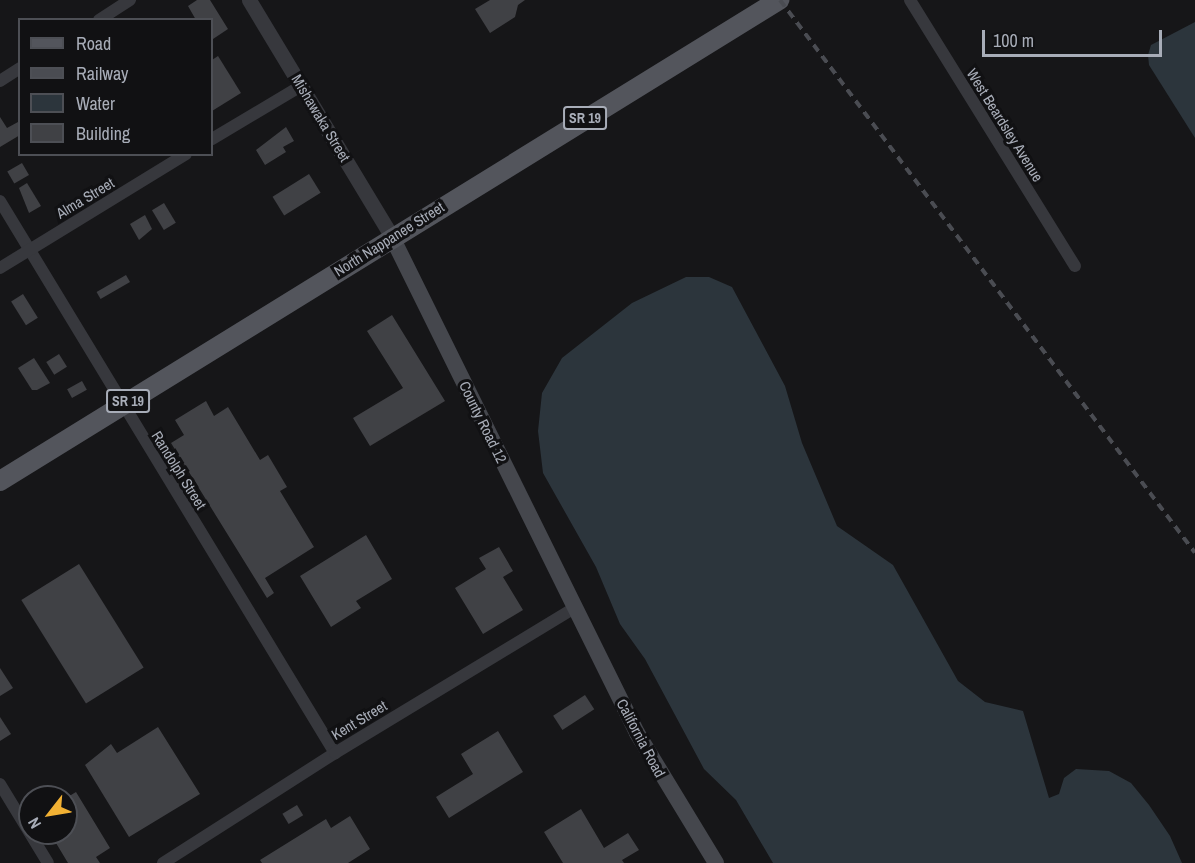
<!DOCTYPE html>
<style>
body{margin:0}
#map{position:relative;width:1195px;height:863px;overflow:hidden;background:#161618;font-family:"Archivo Narrow",sans-serif}
div>[style]{position:absolute}
[style*='--x']{left:calc(var(--x)*1px);top:calc(var(--y)*1px);width:calc(var(--w)*1px);rotate:calc(var(--a)*1deg)}
.water>*{inset:0;background:#2c353c}
.building>*{inset:0;background:#404145;transform-origin:0 0}
.minor>*{height:12px;margin:-6px;padding:0 6px;transform-origin:6px;border-radius:6px;background:#37383d}
.tertiary>*{height:15px;margin:-7.5px;padding:0 7.5px;transform-origin:7.5px;border-radius:7.5px;background:#37383d}
.secondary>*{height:16px;margin:-8px;padding:0 8px;transform-origin:8px;border-radius:8px;background:#45474d}
.primary>*{height:20px;margin:-10px;padding:0 10px;transform-origin:10px;border-radius:10px;background:#53555c}
.rail>*{height:4px;margin-top:-2px;transform-origin:0;background:repeating-linear-gradient(90deg,#4a4c52 0 8px,transparent 0 14px)}
span{translate:-50% -50%;white-space:nowrap;text-align:center;line-height:1.15;-webkit-text-stroke:6px #111113;paint-order:stroke}
.shield-label span{padding:2px 4px;background:#111113;border:2px solid;border-radius:4px;-webkit-text-stroke-width:0}
.shield-label{font-size:14px;color:#a8adb8;font-weight:700}
.street-label{font-size:15px;color:#a8adb8}
.legend{position:absolute;left:18px;top:18px;width:195px;height:138px;box-sizing:border-box;background:#111113;border:2px solid #4d4f55;margin:0;padding:8px 10px;list-style:none;font-size:18px;color:#a8adb8}
.legend li{display:flex;align-items:center;gap:12px;height:30px}
.legend b{width:30px;border:2px solid #4d4f55}
.north{position:absolute;left:18px;top:785px;width:60px;height:60px;box-sizing:border-box;background:#111113;border:2px solid #4d4f55;border-radius:50%;rotate:239deg;font-size:16px;font-weight:700;line-height:24px;text-align:center;color:#a8adb8}
.north::after{content:'';display:block;margin:auto;width:21px;height:27px;background:#f2b134;clip-path:polygon(50% 0,100% 100%,50% 72%,0 100%)}
.scale{position:absolute;left:982px;top:30px;width:180px;height:27px;box-sizing:border-box;border:3px solid #a8adb8;border-top:0;padding-left:8px;font-size:18px;line-height:21px;white-space:nowrap;color:#a8adb8;-webkit-text-stroke:4px #111113;paint-order:stroke}
</style>
<div id="map">
<div class="water">
<div style="clip-path:polygon(1195px 22px,1195px 138px,1149px 65px,1148px 55px,1151px 45px)"></div>
<div style="clip-path:polygon(686px 277px,709px 277px,732px 287px,785px 386px,802px 443px,837px 526px,893px 565px,958px 681px,985px 702px,1023px 711px,1049px 798px,1059px 794px,1064px 778px,1076px 769px,1109px 771px,1131px 783px,1149px 805px,1170px 836px,1182px 863px,773px 863px,736px 800px,704px 769px,645px 659px,620px 624px,596px 567px,543px 473px,538px 431px,542px 393px,562px 358px,632px 303px)"></div>
</div>
<div class="building">
<div style="clip-path:polygon(197px 0,210px 0,228px 29px,213px 39px,212px 20px,196px 20px,188px 6px)"></div>
<div style="clip-path:polygon(490px 0,525px 0,518px 5px,515px 17px,490px 33px,475px 9px)"></div>
<div style="clip-path:polygon(218px 56px,241px 93px,212px 111px,212px 60px)"></div>
<div style="clip-path:polygon(0 117px,7px 128px,18px 122px,20px 125px,20px 135px,0 147px)"></div>
<div style="clip-path:polygon(286px 127px,294px 141px,283px 147px,286px 152px,265px 165px,256px 150px)"></div>
<div style="left:22px;top:163px;width:14px;height:17px;rotate:60deg"></div>
<div style="left:309px;top:174px;width:22px;height:43px;rotate:58deg"></div>
<div style="clip-path:polygon(27px 183px,41px 206px,29px 213px,19px 188px)"></div>
<div style="left:164px;top:203px;width:23px;height:14px;rotate:59deg"></div>
<div style="clip-path:polygon(145px 215px,152px 229px,139px 240px,130px 224px)"></div>
<div style="left:126px;top:275px;width:8px;height:34px;rotate:60deg"></div>
<div style="left:23px;top:294px;width:28px;height:14px;rotate:58deg"></div>
<div style="clip-path:polygon(392px 315px,445px 401px,370px 446px,353px 418px,403px 388px,367px 331px)"></div>
<div style="left:59px;top:354px;width:15px;height:15px;rotate:58deg"></div>
<div style="clip-path:polygon(34px 358px,50px 383px,37px 390px,32px 390px,18px 368px)"></div>
<div style="left:82px;top:381px;width:10px;height:17px;rotate:61deg"></div>
<div style="clip-path:polygon(206px 401px,214px 416px,228px 407px,260px 460px,268px 455px,287px 487px,280px 491px,314px 547px,265px 578px,274px 593px,267px 598px,171px 443px,184px 435px,175px 420px)"></div>
<div style="clip-path:polygon(366px 535px,392px 579px,356px 601px,361px 608px,331px 627px,300px 576px)"></div>
<div style="clip-path:polygon(499px 547px,513px 571px,503px 577px,523px 610px,483px 634px,455px 588px,486px 569px,479px 558px)"></div>
<div style="left:79px;top:564px;width:122px;height:68px;rotate:58deg"></div>
<div style="clip-path:polygon(0 668px,13px 688px,0 696px)"></div>
<div style="left:585px;top:695px;width:17px;height:38px;rotate:57deg"></div>
<div style="clip-path:polygon(0 717px,11px 734px,0 741px)"></div>
<div style="clip-path:polygon(158px 727px,200px 794px,129px 837px,85px 765px,111px 744px,117px 753px)"></div>
<div style="clip-path:polygon(498px 731px,523px 772px,449px 818px,436px 797px,473px 774px,461px 754px)"></div>
<div style="clip-path:polygon(76px 792px,110px 848px,96px 857px,100px 863px,68px 863px,50px 833px,66px 833px,66px 798px)"></div>
<div style="left:297px;top:805px;width:12px;height:17px;rotate:59deg"></div>
<div style="clip-path:polygon(581px 809px,604px 848px,628px 833px,639px 850px,622px 860px,624px 863px,563px 863px,544px 832px)"></div>
<div style="clip-path:polygon(350px 816px,370px 849px,348px 863px,262px 863px,260px 860px,326px 819px,331px 828px)"></div>
</div>
<div class="minor">
<div style="--x:910;--y:0;--w:313;--a:58.2"></div>
<div style="--x:99;--y:20;--w:37;--a:-33"></div>
<div style="--x:0;--y:81;--w:24;--a:-33"></div>
<div style="--x:212;--y:139;--w:104;--a:-30.8"></div>
<div style="--x:0;--y:201;--w:646;--a:58.75"></div>
<div style="--x:0;--y:268;--w:218;--a:-31.5"></div>
<div style="--x:0;--y:784;--w:92;--a:58.7"></div>
<div style="--x:163;--y:863;--w:204;--a:-32.6"></div>
<div style="--x:335;--y:753;--w:280;--a:-31.2"></div>
</div>
<div class="tertiary">
<div style="--x:249;--y:0;--w:277;--a:58.9"></div>
</div>
<div class="secondary">
<div style="--x:392;--y:237;--w:553;--a:63.71"></div>
<div style="--x:637;--y:733;--w:152;--a:58.7"></div>
</div>
<div class="primary">
<div style="--x:0;--y:481;--w:916;--a:-31.69"></div>
</div>
<div class="rail">
<div style="--x:780;--y:0;--w:691;--a:53.11"></div>
</div>
<div class="shield-label">
<span style="left:585px;top:118px">SR 19</span>
<span style="left:128px;top:401px">SR 19</span>
</div>
<div class="street-label">
<span style="left:321px;top:118px;rotate:59deg">Mishawaka Street</span>
<span style="left:1005px;top:125px;rotate:58deg">West Beardsley Avenue</span>
<span style="left:85px;top:198px;rotate:-31deg">Alma Street</span>
<span style="left:389px;top:239px;rotate:-32deg">North Nappanee Street</span>
<span style="left:483px;top:422px;rotate:64deg">County Road 12</span>
<span style="left:179px;top:470px;rotate:58deg">Randolph Street</span>
<span style="left:359px;top:720px;rotate:-31deg">Kent Street</span>
<span style="left:641px;top:738px;rotate:62deg">California Road</span>
</div>
<ul class="legend">
<li><b style="height:8px;background:#53555c"></b>Road</li>
<li><b style="height:8px;background:#4a4c52"></b>Railway</li>
<li><b style="height:16px;background:#2c353c"></b>Water</li>
<li><b style="height:16px;background:#404145"></b>Building</li>
</ul>
<div class="north">N</div>
<div class="scale">100 m</div>
</div>
